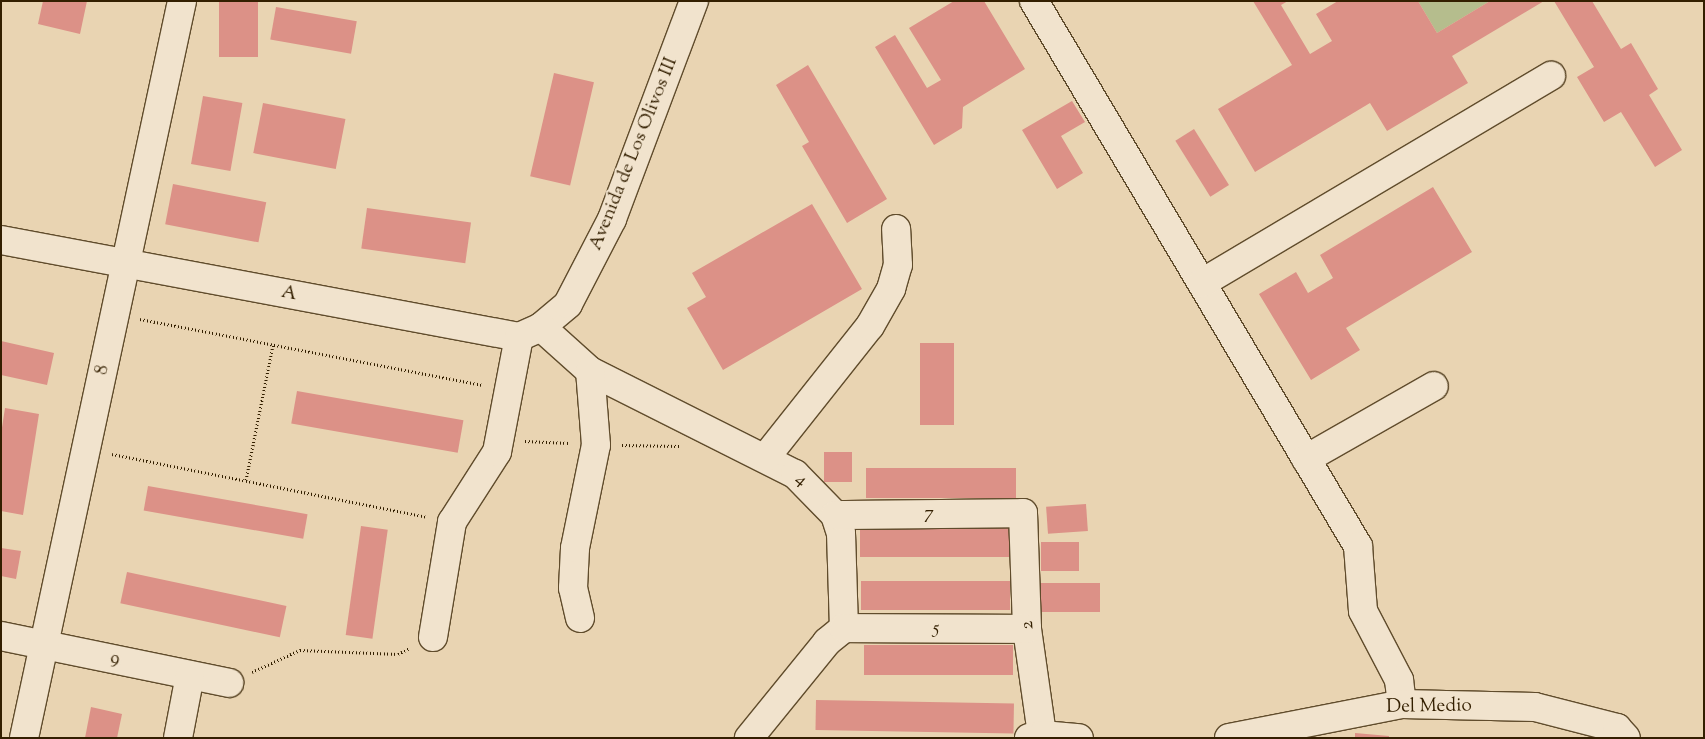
<!DOCTYPE html>
<style>
body{margin:0}
#map{position:relative;width:1705px;height:739px;overflow:hidden;background:#e9d4b2;font-family:"Sorts Mill Goudy",serif}
div>[style]{position:absolute}
[style*='--x']{left:calc(var(--x)*1px);top:calc(var(--y)*1px);width:calc(var(--w)*1px);rotate:calc(var(--a)*1deg)}
.green>*{inset:0;background:#b5bd8d}
.building>*{inset:0;background:#dc9187;transform-origin:0 0}
.path>*{height:3px;margin-top:-1.5px;transform-origin:0;background:repeating-linear-gradient(90deg,#331f00 0 1px,transparent 0 3.5px)}
.roads{filter:drop-shadow(1px 0 #604c2c) drop-shadow(-1px 0 #604c2c) drop-shadow(0 1px #604c2c) drop-shadow(0 -1px #604c2c)}
.minor>*{height:28px;margin:-14px;padding:0 14px;transform-origin:14px;border-radius:14px;background:#f1e3cd}
span{translate:-50% -50%;white-space:nowrap;text-align:center;line-height:1.15;-webkit-text-stroke:4px #f1e3cd;paint-order:stroke}
.street-label{font-size:19px;color:#331f00}
.frame{position:absolute;inset:0;border:2px solid #331f00;pointer-events:none}
</style>
<div id="map">
<div class="green">
<div style="clip-path:polygon(1418px 1px,1490px 1px,1437px 33px)"></div>
</div>
<div class="building">
<div style="clip-path:polygon(43px 1px,87px 1px,80px 34px,38px 24px)"></div>
<div style="left:219px;top:1px;width:39px;height:56px"></div>
<div style="clip-path:polygon(954px 1px,984px 1px,1025px 69px,963px 107px,962px 128px,934px 145px,875px 47px,895px 35px,927px 88px,941px 80px,909px 28px)"></div>
<div style="clip-path:polygon(1253px 1px,1288px 1px,1281px 5px,1310px 54px,1332px 41px,1316px 14px,1338px 1px,1418px 1px,1437px 33px,1490px 1px,1544px 1px,1452px 56px,1468px 83px,1387px 131px,1370px 103px,1255px 172px,1218px 109px,1292px 65px)"></div>
<div style="clip-path:polygon(1554px 1px,1592px 1px,1621px 49px,1631px 43px,1658px 89px,1649px 95px,1682px 150px,1655px 167px,1621px 112px,1604px 122px,1577px 77px,1594px 67px)"></div>
<div style="left:276px;top:7px;width:82px;height:33px;rotate:10deg"></div>
<div style="clip-path:polygon(808px 65px,887px 199px,847px 223px,802px 146px,809px 142px,776px 85px)"></div>
<div style="left:554px;top:73px;width:41px;height:106px;rotate:13deg"></div>
<div style="left:203px;top:96px;width:40px;height:69px;rotate:10deg"></div>
<div style="clip-path:polygon(1072px 101px,1085px 122px,1061px 136px,1083px 173px,1057px 189px,1022px 130px)"></div>
<div style="left:263px;top:103px;width:84px;height:51px;rotate:11deg"></div>
<div style="left:1194px;top:129px;width:66px;height:22px;rotate:58deg"></div>
<div style="left:173px;top:184px;width:95px;height:41px;rotate:11deg"></div>
<div style="clip-path:polygon(1433px 187px,1472px 252px,1346px 328px,1360px 350px,1311px 380px,1259px 294px,1296px 272px,1308px 293px,1333px 278px,1320px 255px)"></div>
<div style="clip-path:polygon(812px 204px,862px 289px,723px 370px,687px 308px,706px 297px,692px 273px)"></div>
<div style="left:367px;top:208px;width:105px;height:41px;rotate:8deg"></div>
<div style="clip-path:polygon(1px 341px,54px 353px,47px 385px,1px 375px)"></div>
<div style="left:920px;top:343px;width:34px;height:82px"></div>
<div style="left:297px;top:391px;width:169px;height:33px;rotate:10deg"></div>
<div style="clip-path:polygon(5px 408px,39px 414px,23px 515px,1px 511px,1px 434px)"></div>
<div style="left:824px;top:452px;width:28px;height:30px"></div>
<div style="left:1016px;top:468px;width:30px;height:150px;rotate:90deg"></div>
<div style="left:148px;top:486px;width:162px;height:25px;rotate:10deg"></div>
<div style="left:1086px;top:504px;width:27px;height:40px;rotate:86deg"></div>
<div style="left:361px;top:526px;width:27px;height:110px;rotate:8deg"></div>
<div style="left:1010px;top:528px;width:29px;height:150px;rotate:90deg"></div>
<div style="left:1079px;top:542px;width:29px;height:38px;rotate:90deg"></div>
<div style="clip-path:polygon(1px 548px,21px 551px,16px 579px,1px 576px)"></div>
<div style="left:127px;top:572px;width:163px;height:32px;rotate:12deg"></div>
<div style="left:1010px;top:581px;width:29px;height:149px;rotate:90deg"></div>
<div style="left:1100px;top:583px;width:29px;height:60px;rotate:90deg"></div>
<div style="left:1013px;top:645px;width:30px;height:149px;rotate:90deg"></div>
<div style="left:816px;top:700px;width:198px;height:30px;rotate:1deg"></div>
<div style="clip-path:polygon(91px 707px,122px 714px,117px 738px,85px 738px)"></div>
<div style="clip-path:polygon(1355px 733px,1389px 736px,1389px 738px,1355px 738px)"></div>
</div>
<div class="path">
<div style="--x:140;--y:319;--w:349;--a:10.9"></div>
<div style="--x:525;--y:441;--w:44;--a:2.6"></div>
<div style="--x:622;--y:445;--w:57;--a:1"></div>
<div style="--x:112;--y:454;--w:321;--a:11.3"></div>
<div style="--x:246;--y:480;--w:138;--a:-78.7"></div>
<div style="--x:252;--y:672;--w:53;--a:-24.6"></div>
<div style="--x:300;--y:650;--w:98;--a:2.3"></div>
<div style="--x:398;--y:654;--w:13;--a:-27"></div>
</div>
<div class="roads">
<div class="minor">
<div style="--x:1034;--y:1;--w:634;--a:59.27"></div>
<div style="--x:1358;--y:546;--w:65;--a:85.6"></div>
<div style="--x:1363;--y:611;--w:78;--a:62.4"></div>
<div style="--x:1399;--y:680;--w:24;--a:83"></div>
<div style="--x:1;--y:240;--w:527;--a:10.61"></div>
<div style="--x:519;--y:337;--w:24;--a:-24"></div>
<div style="--x:541;--y:327;--w:35;--a:-40"></div>
<div style="--x:568;--y:304;--w:96;--a:-62.6"></div>
<div style="--x:612;--y:219;--w:233;--a:-69.4"></div>
<div style="--x:1202;--y:283;--w:406;--a:-30.7"></div>
<div style="--x:541;--y:327;--w:66;--a:41.9"></div>
<div style="--x:590;--y:371;--w:229;--a:26.7"></div>
<div style="--x:795;--y:474;--w:57;--a:45.7"></div>
<div style="--x:835;--y:515;--w:19;--a:72"></div>
<div style="--x:841;--y:533;--w:95;--a:88.2"></div>
<div style="--x:844;--y:628;--w:22;--a:141"></div>
<div style="--x:827;--y:642;--w:124;--a:129.1"></div>
<div style="--x:766;--y:457;--w:167;--a:-51.6"></div>
<div style="--x:870;--y:326;--w:43;--a:-60.4"></div>
<div style="--x:891;--y:289;--w:25;--a:-74"></div>
<div style="--x:898;--y:265;--w:36;--a:-93"></div>
<div style="--x:1306;--y:459;--w:147;--a:-29.7"></div>
<div style="--x:835;--y:515;--w:188;--a:-0.6"></div>
<div style="--x:1023;--y:513;--w:116;--a:88"></div>
<div style="--x:1027;--y:629;--w:107;--a:81.9"></div>
<div style="--x:580;--y:618;--w:31;--a:-103"></div>
<div style="--x:573;--y:588;--w:40;--a:-87.1"></div>
<div style="--x:575;--y:548;--w:105;--a:-78.5"></div>
<div style="--x:596;--y:445;--w:74;--a:-94.6"></div>
<div style="--x:844;--y:628;--w:183;--a:0.3"></div>
<div style="--x:1;--y:636;--w:233;--a:11.6"></div>
<div style="--x:433;--y:637;--w:117;--a:-80.6"></div>
<div style="--x:452;--y:522;--w:83;--a:-57.3"></div>
<div style="--x:497;--y:452;--w:117;--a:-79.2"></div>
<div style="--x:24;--y:738;--w:754;--a:-77.9"></div>
<div style="--x:178;--y:738;--w:64;--a:-79.2"></div>
<div style="--x:1029;--y:738;--w:13;--a:-13"></div>
<div style="--x:1042;--y:735;--w:37;--a:5"></div>
<div style="--x:1229;--y:738;--w:176;--a:-11.1"></div>
<div style="--x:1402;--y:704;--w:133;--a:1.3"></div>
<div style="--x:1535;--y:707;--w:85;--a:14.4"></div>
<div style="--x:1617;--y:728;--w:13;--a:48"></div>
</div>
</div>
<div class="street-label">
<span style="left:634px;top:154px;rotate:-68deg">Avenida de Los Olivos III</span>
<span style="left:289px;top:294px;rotate:11deg">A</span>
<span style="left:103px;top:370px;rotate:-78deg">8</span>
<span style="left:801px;top:480px;rotate:39deg">4</span>
<span style="left:929px;top:514px">7</span>
<span style="left:1028px;top:625px;rotate:-94deg">2</span>
<span style="left:936px;top:629px;rotate:1deg">5</span>
<span style="left:115px;top:659px;rotate:12deg">9</span>
<span style="left:1429px;top:707px;rotate:-1deg">Del Medio</span>
</div>
<div class="frame"></div>
</div>
